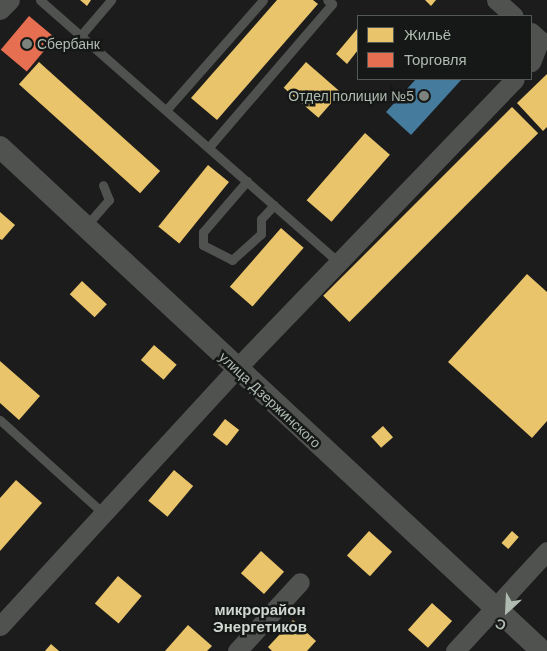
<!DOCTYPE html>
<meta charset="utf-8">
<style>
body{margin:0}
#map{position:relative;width:547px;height:651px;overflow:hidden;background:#1c1c1c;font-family:Arial,sans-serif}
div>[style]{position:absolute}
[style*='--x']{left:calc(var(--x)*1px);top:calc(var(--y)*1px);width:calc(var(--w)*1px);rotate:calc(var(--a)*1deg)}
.homes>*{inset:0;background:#e9c46a;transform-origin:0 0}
.shops>*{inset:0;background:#e76f51;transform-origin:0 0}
.public>*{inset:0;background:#457b9d}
.service>*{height:9px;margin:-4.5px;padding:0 4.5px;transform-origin:4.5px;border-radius:4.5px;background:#505250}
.minor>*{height:19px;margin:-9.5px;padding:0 9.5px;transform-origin:9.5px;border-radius:9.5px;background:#505250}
.tertiary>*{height:22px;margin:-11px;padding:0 11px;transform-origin:11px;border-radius:11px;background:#505250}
.dots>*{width:14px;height:14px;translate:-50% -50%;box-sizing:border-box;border:2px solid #161817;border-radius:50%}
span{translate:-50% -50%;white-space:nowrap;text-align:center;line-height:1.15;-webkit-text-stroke:5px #161817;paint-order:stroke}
.poi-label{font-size:14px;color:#afbbb0}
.left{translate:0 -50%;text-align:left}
.right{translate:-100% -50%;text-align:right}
.street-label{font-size:14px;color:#afbbb0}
.neighbourhood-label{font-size:15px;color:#d0d7d0;font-weight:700}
.legend{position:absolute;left:357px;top:15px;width:175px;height:65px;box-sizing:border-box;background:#161817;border:1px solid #535954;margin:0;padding:6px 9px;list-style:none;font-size:15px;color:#afbbb0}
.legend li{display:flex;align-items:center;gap:10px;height:25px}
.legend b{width:25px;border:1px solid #535954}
.north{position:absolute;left:482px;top:586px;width:50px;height:50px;-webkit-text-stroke:4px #161817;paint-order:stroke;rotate:205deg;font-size:14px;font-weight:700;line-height:20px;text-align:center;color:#afbbb0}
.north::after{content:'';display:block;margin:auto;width:18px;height:22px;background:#afbbb0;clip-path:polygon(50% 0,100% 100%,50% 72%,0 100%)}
</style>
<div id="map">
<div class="homes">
<div style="clip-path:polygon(80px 0,91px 0,87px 6px)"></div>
<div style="clip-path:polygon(277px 0,313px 0,318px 4px,217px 120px,191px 98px)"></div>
<div style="clip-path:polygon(425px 0,436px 0,431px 6px)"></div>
<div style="clip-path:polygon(357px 29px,358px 50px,347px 64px,336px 54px)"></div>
<div style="left:39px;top:62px;width:163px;height:30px;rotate:42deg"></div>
<div style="left:306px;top:62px;width:46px;height:34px;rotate:41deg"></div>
<div style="clip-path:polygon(547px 74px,547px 127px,543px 131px,517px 103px)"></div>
<div style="left:512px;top:107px;width:37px;height:267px;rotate:45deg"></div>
<div style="left:365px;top:133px;width:33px;height:89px;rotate:41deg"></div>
<div style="left:208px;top:165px;width:27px;height:79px;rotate:39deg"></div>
<div style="clip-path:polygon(0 212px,15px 225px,2px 240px,0 239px)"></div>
<div style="left:281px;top:228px;width:30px;height:78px;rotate:41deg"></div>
<div style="clip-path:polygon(527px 274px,547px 292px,547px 421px,532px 438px,448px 362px)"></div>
<div style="left:82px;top:281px;width:34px;height:18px;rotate:43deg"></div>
<div style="left:154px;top:345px;width:30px;height:20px;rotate:41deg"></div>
<div style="clip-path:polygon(0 361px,40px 396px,19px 420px,0 403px)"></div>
<div style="left:225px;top:419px;width:18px;height:20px;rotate:38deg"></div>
<div style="left:383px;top:426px;width:15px;height:16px;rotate:48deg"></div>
<div style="left:174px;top:470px;width:25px;height:40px;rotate:40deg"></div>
<div style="clip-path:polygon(16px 480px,42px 503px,0 551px,0 498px)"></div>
<div style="left:369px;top:531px;width:31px;height:33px;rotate:42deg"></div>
<div style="left:512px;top:531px;width:9px;height:16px;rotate:41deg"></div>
<div style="left:261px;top:551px;width:31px;height:30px;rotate:42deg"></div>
<div style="left:118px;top:576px;width:31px;height:36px;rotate:40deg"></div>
<div style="left:432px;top:603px;width:27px;height:36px;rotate:42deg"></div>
<div style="clip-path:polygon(293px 620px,316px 641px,307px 651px,272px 651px,268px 647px)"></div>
<div style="clip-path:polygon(188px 625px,212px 646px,207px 651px,165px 651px)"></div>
<div style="clip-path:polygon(51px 644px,59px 651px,45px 651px)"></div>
</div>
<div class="shops">
<div style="left:29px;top:16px;width:34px;height:44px;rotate:40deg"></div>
</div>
<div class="public">
<div style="clip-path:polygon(416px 79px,462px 79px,411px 135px,386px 112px)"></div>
</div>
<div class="service">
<div style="--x:40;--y:0;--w:397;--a:41.3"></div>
<div style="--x:82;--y:34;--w:45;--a:-49.5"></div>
<div style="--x:167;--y:109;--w:145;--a:-48.6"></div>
<div style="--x:209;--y:147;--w:189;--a:-49.3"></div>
<div style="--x:332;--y:4;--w:6;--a:-141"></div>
<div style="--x:247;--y:181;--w:67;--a:130.8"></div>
<div style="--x:203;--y:232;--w:13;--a:90"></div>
<div style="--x:203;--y:245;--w:33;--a:27"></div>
<div style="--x:232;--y:260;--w:39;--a:-42"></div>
<div style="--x:261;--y:234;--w:15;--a:-90"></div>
<div style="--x:261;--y:219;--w:19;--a:-47"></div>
<div style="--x:86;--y:226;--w:35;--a:-49"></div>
<div style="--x:109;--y:200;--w:16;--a:-112"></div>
<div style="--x:0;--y:420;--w:140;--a:42.1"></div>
</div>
<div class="minor">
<div style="--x:496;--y:0;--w:24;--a:42"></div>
<div style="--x:0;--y:10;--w:14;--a:-45"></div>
<div style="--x:531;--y:32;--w:12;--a:42"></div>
<div style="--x:540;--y:40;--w:24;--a:112"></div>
<div style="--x:0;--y:626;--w:349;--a:-47.4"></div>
<div style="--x:236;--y:369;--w:402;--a:-46.1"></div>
<div style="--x:237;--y:651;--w:93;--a:-47.6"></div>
<div style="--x:455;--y:651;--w:136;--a:-47.4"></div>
</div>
<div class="tertiary">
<div style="--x:0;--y:147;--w:740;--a:42.92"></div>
</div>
<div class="dots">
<div style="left:27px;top:44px;background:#7c837c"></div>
<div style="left:424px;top:96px;background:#7c837c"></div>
</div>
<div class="poi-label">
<span class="left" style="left:37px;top:44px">Сбербанк</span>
<span class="right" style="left:414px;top:96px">Отдел полиции №5</span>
</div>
<div class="street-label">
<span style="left:270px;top:400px;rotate:43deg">улица Дзержинского</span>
</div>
<div class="neighbourhood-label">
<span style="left:260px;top:618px">микрорайон<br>Энергетиков</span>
</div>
<ul class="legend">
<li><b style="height:14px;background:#e9c46a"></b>Жильё</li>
<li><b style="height:14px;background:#e76f51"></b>Торговля</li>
</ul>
<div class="north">С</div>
</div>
